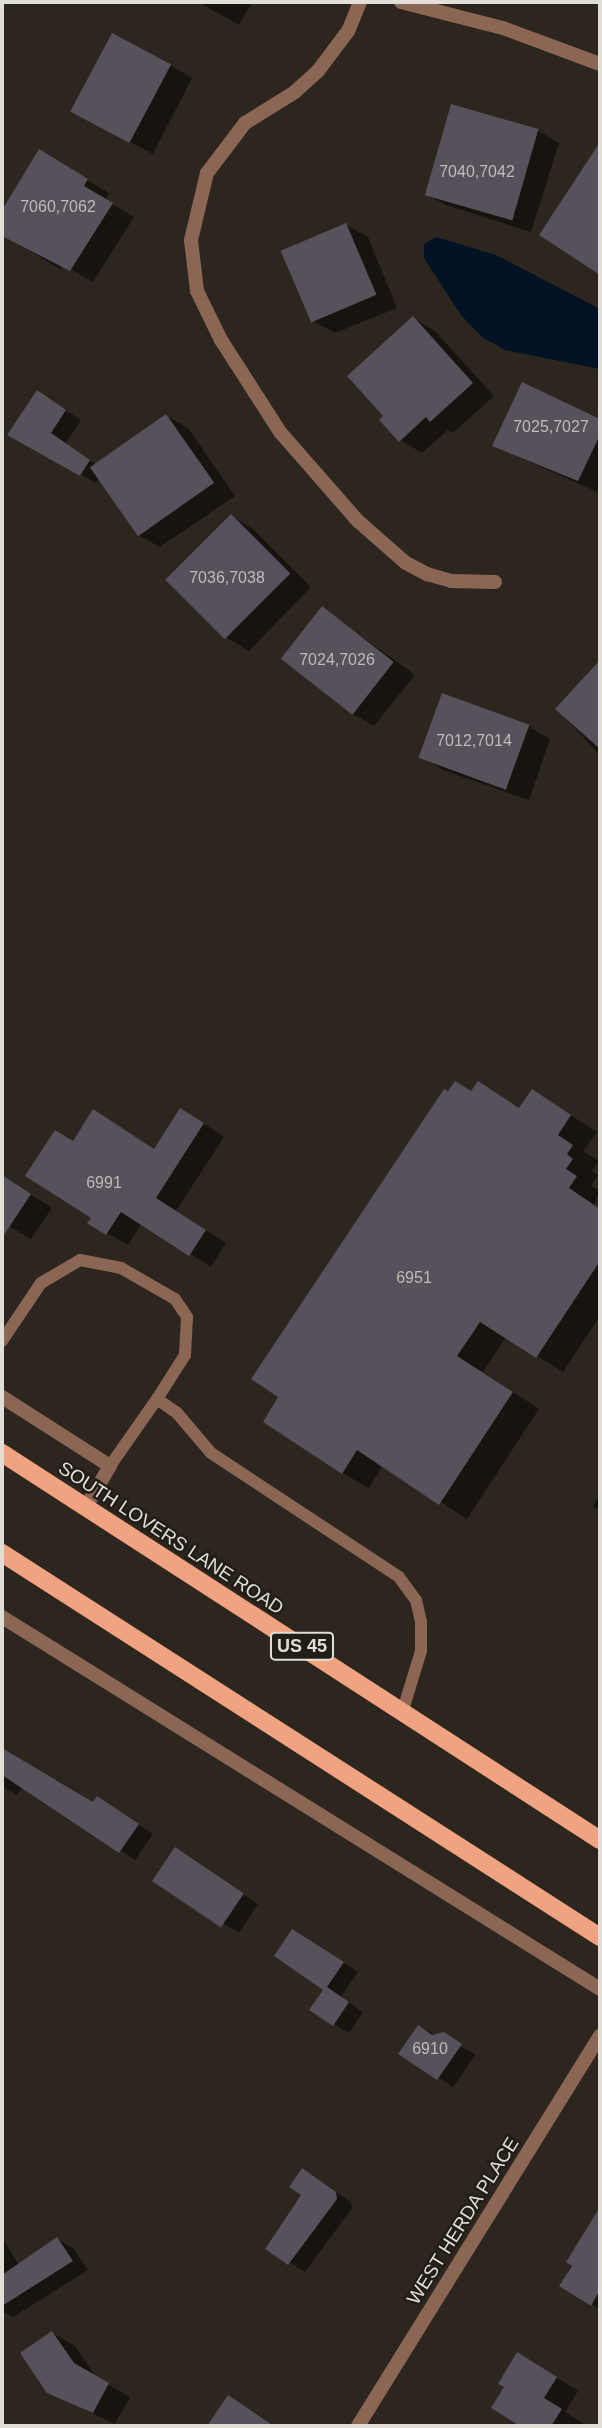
<!DOCTYPE html>
<style>
body{margin:0}
#map{position:relative;width:602px;height:2428px;overflow:hidden;background:#2c261e;font-family:Helvetica,sans-serif}
div>[style]{position:absolute}
[style*='--x']{left:calc(var(--x)*1px);top:calc(var(--y)*1px);width:calc(var(--w)*1px);rotate:calc(var(--a)*1deg)}
.water>*{inset:0;background:#001224}
.shadow>*{inset:0;background:#0007}
.building>*{inset:0;background:#56515a;transform-origin:0 0}
.service>*{height:12px;margin:-6px;padding:0 6px;transform-origin:6px;border-radius:6px;background:#8b6655}
.minor>*{height:14px;margin:-7px;padding:0 7px;transform-origin:7px;border-radius:7px;background:#8b6655}
.primary>*{height:18px;margin:-9px;padding:0 9px;transform-origin:9px;border-radius:9px;background:#f0a380}
span{translate:-50% -50%;white-space:nowrap;text-align:center;line-height:1.15;-webkit-text-stroke:5px #221d15;paint-order:stroke}
.number-label{font-size:16px;color:#bebbb8}
.number-label span{-webkit-text-stroke-width:0}
.shield-label span{padding:2px 5px;background:#221d15;border:2px solid;border-radius:5px;-webkit-text-stroke-width:0}
.shield-label{font-size:18px;color:#e1ded8;font-weight:700}
.street-label{font-size:19px;color:#e1ded8}
.frame{position:absolute;inset:0;border:4px solid #e1ded8;pointer-events:none}
</style>
<div id="map">
<div class="water">
<div style="clip-path:polygon(436px 237px,496px 255px,600px 309px,600px 369px,505px 350px,482px 337px,461px 315px,424px 258px,424px 244px)"></div>
</div>
<div class="shadow">
<div style="clip-path:polygon(198px 2px,252px 2px,239px 25px)"></div>
<div style="clip-path:polygon(170px 65px,192px 78px,153px 154px,96px 125px)"></div>
<div style="clip-path:polygon(537px 130px,559px 143px,531px 232px,446px 205px,424px 193px)"></div>
<div style="clip-path:polygon(39px 151px,109px 193px,105px 200px,134px 217px,93px 282px,63px 265px,60px 269px,2px 234px,2px 214px)"></div>
<div style="clip-path:polygon(591px 159px,600px 165px,600px 273px,542px 235px)"></div>
<div style="clip-path:polygon(346px 225px,368px 237px,397px 308px,335px 333px,313px 321px)"></div>
<div style="clip-path:polygon(413px 318px,435px 331px,494px 396px,453px 433px,448px 430px,422px 453px,400px 440px,386px 416px)"></div>
<div style="clip-path:polygon(523px 385px,600px 421px,600px 493px,494px 446px)"></div>
<div style="clip-path:polygon(52px 401px,81px 420px,65px 444px,96px 464px,166px 416px,188px 428px,235px 496px,160px 547px,138px 535px,99px 478px,96px 483px,9px 434px)"></div>
<div style="clip-path:polygon(231px 516px,253px 529px,311px 587px,249px 651px,227px 638px)"></div>
<div style="clip-path:polygon(322px 608px,415px 675px,374px 726px,353px 714px)"></div>
<div style="clip-path:polygon(600px 662px,600px 755px,557px 709px)"></div>
<div style="clip-path:polygon(528px 726px,550px 739px,529px 800px,443px 770px,421px 757px)"></div>
<div style="clip-path:polygon(479px 1084px,521px 1109px,533px 1091px,597px 1132px,583px 1151px,599px 1161px,592px 1171px,598px 1175px,591px 1186px,600px 1191px,594px 1205px,600px 1209px,600px 1316px,563px 1372px,506px 1337px,483px 1372px,539px 1409px,467px 1519px,383px 1465px,369px 1488px,342px 1473px)"></div>
<div style="clip-path:polygon(202px 1122px,224px 1137px,176px 1211px,226px 1243px,211px 1267px,142px 1223px,128px 1245px,107px 1233px,93px 1217px,74px 1142px,155px 1150px)"></div>
<div style="clip-path:polygon(2px 1176px,52px 1208px,31px 1239px,2px 1222px)"></div>
<div style="clip-path:polygon(600px 1495px,600px 1510px,593px 1506px)"></div>
<div style="clip-path:polygon(2px 1749px,54px 1783px,56px 1779px,94px 1803px,112px 1807px,153px 1834px,135px 1860px,23px 1787px,17px 1795px,2px 1786px)"></div>
<div style="clip-path:polygon(191px 1858px,258px 1904px,239px 1933px,224px 1924px)"></div>
<div style="clip-path:polygon(308px 1940px,358px 1972px,341px 1997px,363px 2012px,349px 2033px,334px 2024px)"></div>
<div style="clip-path:polygon(419px 2027px,476px 2054px,453px 2087px,401px 2053px)"></div>
<div style="clip-path:polygon(318px 2180px,351px 2202px,352px 2208px,305px 2272px,267px 2248px)"></div>
<div style="clip-path:polygon(588px 2230px,600px 2237px,600px 2309px,561px 2286px)"></div>
<div style="clip-path:polygon(2px 2237px,19px 2265px,57px 2239px,73px 2248px,88px 2270px,13px 2317px,2px 2311px)"></div>
<div style="clip-path:polygon(52px 2333px,75px 2346px,96px 2377px,130px 2397px,115px 2424px,48px 2392px)"></div>
<div style="clip-path:polygon(540px 2367px,578px 2391px,565px 2412px,583px 2423px,581px 2426px,524px 2426px,493px 2407px)"></div>
<div style="clip-path:polygon(229px 2397px,251px 2410px,275px 2426px,209px 2426px)"></div>
</div>
<div class="building">
<div style="left:112px;top:33px;width:67px;height:89px;rotate:28deg"></div>
<div style="left:451px;top:104px;width:91px;height:95px;rotate:16deg"></div>
<div style="clip-path:polygon(600px 142px,600px 275px,539px 235px)"></div>
<div style="clip-path:polygon(39px 149px,88px 179px,84px 186px,113px 203px,70px 271px,2px 236px,2px 210px)"></div>
<div style="left:346px;top:223px;width:78px;height:71px;rotate:67deg"></div>
<div style="clip-path:polygon(413px 316px,473px 383px,430px 422px,426px 417px,399px 442px,379px 420px,383px 416px,347px 376px)"></div>
<div style="clip-path:polygon(522px 382px,600px 419px,600px 435px,578px 481px,492px 446px)"></div>
<div style="clip-path:polygon(37px 390px,66px 410px,51px 433px,90px 460px,80px 476px,7px 435px)"></div>
<div style="left:166px;top:414px;width:84px;height:93px;rotate:55deg"></div>
<div style="left:231px;top:514px;width:84px;height:93px;rotate:45deg"></div>
<div style="left:322px;top:606px;width:91px;height:67px;rotate:38deg"></div>
<div style="clip-path:polygon(600px 660px,600px 749px,555px 709px)"></div>
<div style="left:442px;top:693px;width:93px;height:69px;rotate:20deg"></div>
<div style="clip-path:polygon(455px 1081px,471px 1091px,478px 1081px,519px 1108px,532px 1089px,571px 1115px,558px 1135px,573px 1145px,567px 1154px,573px 1159px,566px 1169px,577px 1176px,569px 1188px,600px 1209px,600px 1261px,536px 1358px,480px 1322px,457px 1356px,513px 1392px,439px 1505px,357px 1450px,342px 1474px,263px 1422px,278px 1397px,251px 1379px,444px 1089px,448px 1091px)"></div>
<div style="clip-path:polygon(180px 1108px,204px 1123px,156px 1198px,206px 1230px,189px 1256px,121px 1212px,106px 1235px,87px 1223px,91px 1218px,25px 1176px,55px 1130px,73px 1141px,93px 1109px,154px 1149px)"></div>
<div style="clip-path:polygon(2px 1175px,31px 1194px,2px 1238px)"></div>
<div style="clip-path:polygon(2px 1748px,93px 1802px,97px 1796px,139px 1824px,119px 1853px,2px 1775px)"></div>
<div style="left:175px;top:1847px;width:83px;height:41px;rotate:34deg"></div>
<div style="clip-path:polygon(292px 1929px,344px 1962px,327px 1987px,349px 2002px,333px 2026px,309px 2010px,323px 1990px,274px 1956px)"></div>
<div style="clip-path:polygon(418px 2025px,432px 2035px,444px 2032px,462px 2044px,437px 2080px,398px 2054px)"></div>
<div style="clip-path:polygon(302px 2168px,336px 2192px,337px 2199px,288px 2265px,265px 2249px,301px 2195px,289px 2187px)"></div>
<div style="clip-path:polygon(600px 2207px,600px 2290px,591px 2306px,559px 2286px,572px 2266px,566px 2262px)"></div>
<div style="clip-path:polygon(57px 2237px,73px 2261px,2px 2306px,2px 2275px)"></div>
<div style="clip-path:polygon(52px 2331px,74px 2363px,109px 2383px,93px 2413px,47px 2393px,20px 2353px)"></div>
<div style="clip-path:polygon(517px 2352px,557px 2377px,544px 2398px,562px 2409px,551px 2426px,520px 2426px,491px 2408px,504px 2387px,498px 2384px)"></div>
<div style="clip-path:polygon(228px 2395px,274px 2426px,207px 2426px)"></div>
</div>
<div class="service">
<div style="--x:2;--y:1341;--w:70;--a:-56.1"></div>
<div style="--x:41;--y:1283;--w:45;--a:-30.5"></div>
<div style="--x:80;--y:1260;--w:42;--a:11"></div>
<div style="--x:121;--y:1268;--w:62;--a:29.9"></div>
<div style="--x:175;--y:1299;--w:22;--a:56"></div>
<div style="--x:187;--y:1317;--w:38;--a:93"></div>
<div style="--x:185;--y:1355;--w:52;--a:122.5"></div>
<div style="--x:110;--y:1466;--w:82;--a:-55"></div>
<div style="--x:157;--y:1399;--w:24;--a:35"></div>
<div style="--x:177;--y:1413;--w:52;--a:49.6"></div>
<div style="--x:211;--y:1453;--w:225;--a:33.4"></div>
<div style="--x:399;--y:1577;--w:29;--a:54"></div>
<div style="--x:416;--y:1600;--w:23;--a:77"></div>
<div style="--x:421;--y:1622;--w:29;--a:90"></div>
<div style="--x:421;--y:1651;--w:62;--a:107"></div>
</div>
<div class="minor">
<div style="--x:360;--y:2;--w:31;--a:112"></div>
<div style="--x:348;--y:31;--w:50;--a:126.9"></div>
<div style="--x:318;--y:71;--w:31;--a:138"></div>
<div style="--x:295;--y:92;--w:59;--a:148.2"></div>
<div style="--x:245;--y:123;--w:63;--a:127.2"></div>
<div style="--x:207;--y:173;--w:69;--a:103.4"></div>
<div style="--x:191;--y:240;--w:51;--a:83.3"></div>
<div style="--x:197;--y:291;--w:55;--a:63.9"></div>
<div style="--x:221;--y:340;--w:109;--a:57.3"></div>
<div style="--x:280;--y:432;--w:118;--a:48.8"></div>
<div style="--x:358;--y:521;--w:64;--a:41.2"></div>
<div style="--x:406;--y:563;--w:24;--a:28"></div>
<div style="--x:427;--y:574;--w:25;--a:16"></div>
<div style="--x:451;--y:581;--w:44;--a:1.3"></div>
<div style="--x:401;--y:2;--w:105;--a:14.3"></div>
<div style="--x:503;--y:28;--w:103;--a:20.4"></div>
<div style="--x:2;--y:1397;--w:128;--a:32.6"></div>
<div style="--x:110;--y:1466;--w:49;--a:120.8"></div>
<div style="--x:2;--y:1617;--w:704;--a:31.88"></div>
<div style="--x:358;--y:2426;--w:459;--a:-58.2"></div>
</div>
<div class="primary">
<div style="--x:2;--y:1453;--w:712;--a:32.91"></div>
<div style="--x:2;--y:1553;--w:711;--a:32.71"></div>
</div>
<div class="number-label">
<span style="left:477px;top:172px">7040,7042</span>
<span style="left:58px;top:207px">7060,7062</span>
<span style="left:551px;top:427px">7025,7027</span>
<span style="left:227px;top:578px">7036,7038</span>
<span style="left:337px;top:660px">7024,7026</span>
<span style="left:474px;top:741px">7012,7014</span>
<span style="left:104px;top:1183px">6991</span>
<span style="left:414px;top:1278px">6951</span>
<span style="left:430px;top:2049px">6910</span>
</div>
<div class="shield-label">
<span style="left:302px;top:1646px">US 45</span>
</div>
<div class="street-label">
<span style="left:171px;top:1538px;rotate:33deg">SOUTH LOVERS LANE ROAD</span>
<span style="left:463px;top:2221px;rotate:-58deg">WEST HERDA PLACE</span>
</div>
<div class="frame"></div>
</div>
